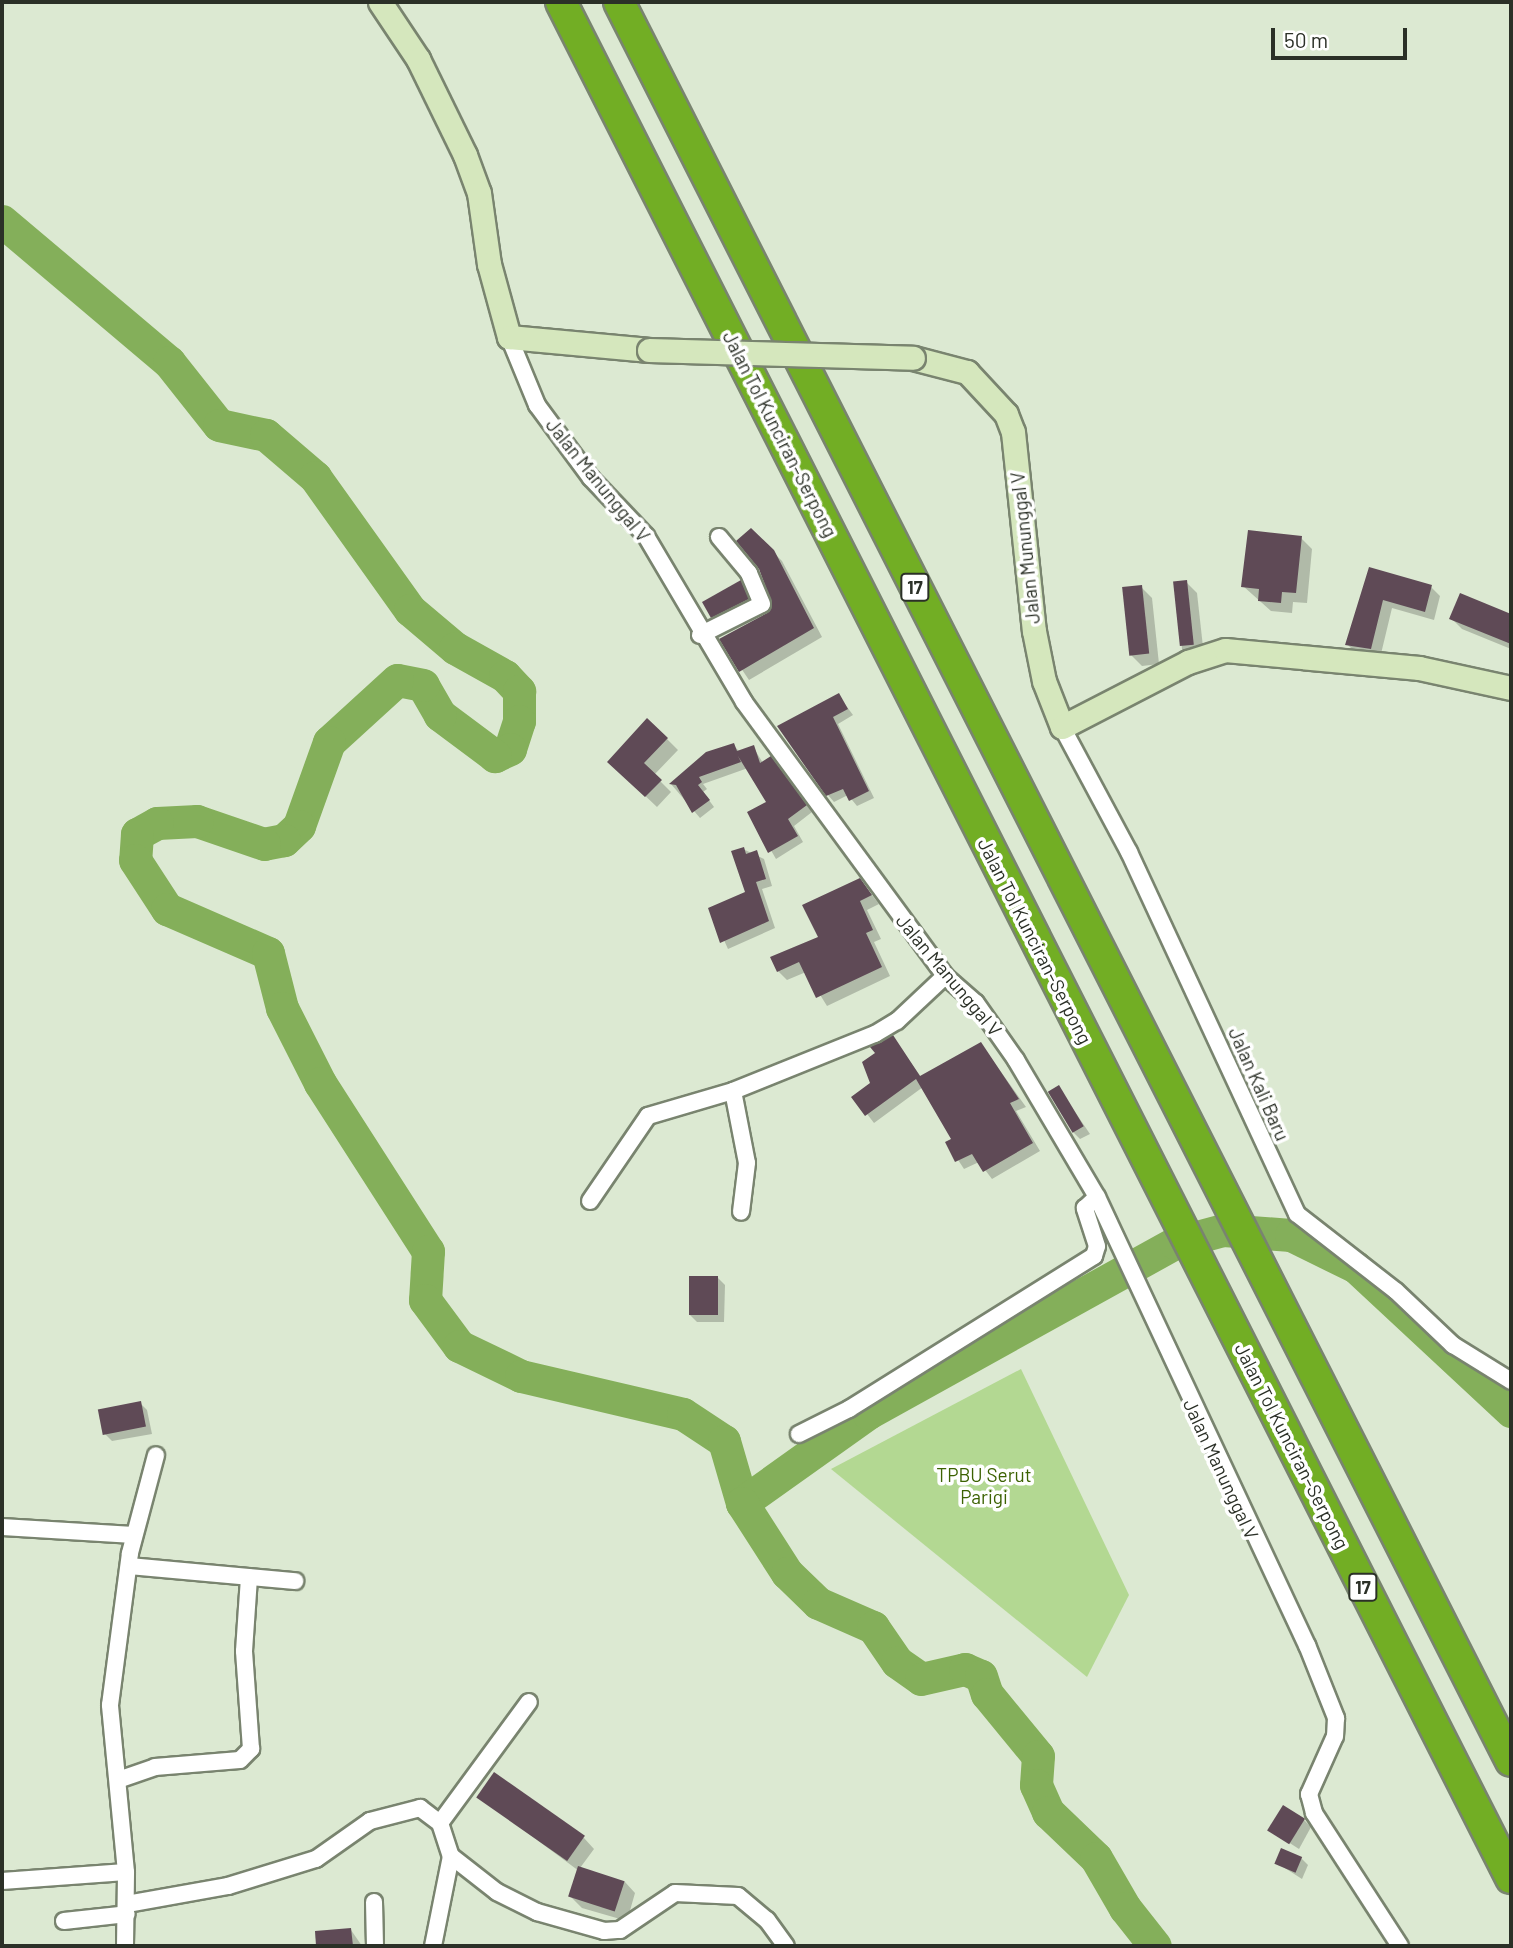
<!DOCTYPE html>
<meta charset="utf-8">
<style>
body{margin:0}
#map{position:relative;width:1513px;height:1948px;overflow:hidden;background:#dce9d2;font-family:Barlow,sans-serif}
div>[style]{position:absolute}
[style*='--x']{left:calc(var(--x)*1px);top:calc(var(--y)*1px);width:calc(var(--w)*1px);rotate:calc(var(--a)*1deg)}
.green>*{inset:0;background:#b3d892}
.shadow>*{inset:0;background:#0003}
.river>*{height:33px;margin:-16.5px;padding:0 16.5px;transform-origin:16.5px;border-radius:16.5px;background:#84af5a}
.building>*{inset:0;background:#5f4a56;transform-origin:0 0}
.roads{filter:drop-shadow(2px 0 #79846f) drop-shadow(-2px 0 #79846f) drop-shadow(0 2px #79846f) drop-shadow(0 -2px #79846f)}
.street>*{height:16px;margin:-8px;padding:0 8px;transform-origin:8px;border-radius:8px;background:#fff}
.secondary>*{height:23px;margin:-11.5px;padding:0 11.5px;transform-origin:11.5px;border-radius:11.5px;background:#d5e7bd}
.highway>*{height:30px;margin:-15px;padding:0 15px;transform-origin:15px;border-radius:15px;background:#72ae24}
.bridges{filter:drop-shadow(2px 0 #79846f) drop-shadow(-2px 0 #79846f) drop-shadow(0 2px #79846f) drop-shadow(0 -2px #79846f)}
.secondary-bridge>*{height:23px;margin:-11.5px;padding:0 11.5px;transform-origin:11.5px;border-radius:11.5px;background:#d5e7bd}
span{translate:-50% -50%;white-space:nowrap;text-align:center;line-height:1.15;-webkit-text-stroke:7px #fff;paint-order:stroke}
.shield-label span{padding:2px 5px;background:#fff;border:2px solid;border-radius:5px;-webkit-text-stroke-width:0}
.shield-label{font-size:18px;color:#2b3027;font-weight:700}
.street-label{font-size:19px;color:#2b3027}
.park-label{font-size:19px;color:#3c6202}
.frame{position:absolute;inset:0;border:4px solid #2b3027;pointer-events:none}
.scale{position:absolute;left:1271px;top:28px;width:136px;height:32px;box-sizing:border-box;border:4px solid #2b3027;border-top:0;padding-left:9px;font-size:21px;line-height:24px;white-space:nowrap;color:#2b3027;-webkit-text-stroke:5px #fff;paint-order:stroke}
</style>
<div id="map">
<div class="green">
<div style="clip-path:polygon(1021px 1369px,1129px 1595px,1087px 1677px,831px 1469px)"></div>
</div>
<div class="shadow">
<div style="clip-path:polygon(751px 530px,782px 561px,822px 637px,749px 680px,722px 640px,768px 615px,774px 605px)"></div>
<div style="clip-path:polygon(1301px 538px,1312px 549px,1307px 603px,1293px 602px,1292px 613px,1271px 611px,1243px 586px)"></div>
<div style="clip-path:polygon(1370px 569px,1431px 587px,1440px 596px,1434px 620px,1392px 608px,1380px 658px,1356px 653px,1347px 644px)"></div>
<div style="clip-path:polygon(740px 582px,754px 606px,720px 624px,712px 617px)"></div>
<div style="clip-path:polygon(1186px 582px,1197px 593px,1204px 656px,1193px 660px,1182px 649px,1175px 583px)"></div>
<div style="clip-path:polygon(1141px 587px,1152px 598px,1159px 664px,1142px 666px,1131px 655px)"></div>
<div style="clip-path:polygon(1461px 595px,1511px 616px,1511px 649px,1462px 629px,1451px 618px)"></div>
<div style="clip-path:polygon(838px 695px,853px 715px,838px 724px,874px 798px,857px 806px,848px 795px,834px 802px,828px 795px,779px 727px)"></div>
<div style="clip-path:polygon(667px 739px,678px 750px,654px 775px,671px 792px,657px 807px,620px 772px)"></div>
<div style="clip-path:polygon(733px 745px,740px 752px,753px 747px,763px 763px,777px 765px,812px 812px,794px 826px,803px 842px,776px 859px,749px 812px,769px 802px,748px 768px,703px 784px,707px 789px,703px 792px,714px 807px,700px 818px,671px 784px)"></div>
<div style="clip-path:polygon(743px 849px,764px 859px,772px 886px,762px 889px,775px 928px,728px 949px,710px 909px,747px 893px)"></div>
<div style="clip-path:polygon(860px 880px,879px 904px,867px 910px,881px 939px,874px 942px,890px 976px,827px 1006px,806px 972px,787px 980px,778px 971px,820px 938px)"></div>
<div style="clip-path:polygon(893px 1038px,921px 1077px,981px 1044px,1026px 1107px,1016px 1111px,1040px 1151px,992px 1179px,979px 1162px,964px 1169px,947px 1143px,954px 1140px,923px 1087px,874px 1123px,854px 1097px,872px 1084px)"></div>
<div style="clip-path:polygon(1058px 1087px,1090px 1134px,1080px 1139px,1073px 1132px)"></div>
<div style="clip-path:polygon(718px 1278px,725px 1285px,724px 1322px,697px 1322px,690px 1315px)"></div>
<div style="clip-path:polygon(140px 1403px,147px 1410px,152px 1434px,112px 1441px,105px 1434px)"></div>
<div style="clip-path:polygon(479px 1797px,584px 1838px,594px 1849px,580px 1868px,625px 1882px,635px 1893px,627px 1921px,582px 1908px,571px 1897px,579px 1871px)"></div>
<div style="clip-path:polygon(1304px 1820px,1311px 1827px,1299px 1849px,1271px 1831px)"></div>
<div style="clip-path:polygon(1301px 1858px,1308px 1865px,1302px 1879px,1277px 1863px)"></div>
<div style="clip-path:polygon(351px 1930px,362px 1946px,318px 1946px,317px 1933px)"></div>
</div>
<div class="river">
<div style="--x:2;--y:221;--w:219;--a:40.2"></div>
<div style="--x:169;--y:362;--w:80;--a:51.6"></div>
<div style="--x:219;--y:425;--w:48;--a:12"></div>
<div style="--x:266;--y:435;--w:65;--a:40.6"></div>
<div style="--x:315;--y:477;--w:163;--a:54.5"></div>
<div style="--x:410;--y:610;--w:59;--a:40.2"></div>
<div style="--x:455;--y:648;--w:57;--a:29.2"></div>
<div style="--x:505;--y:676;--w:21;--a:47"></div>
<div style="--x:519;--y:691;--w:30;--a:90"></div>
<div style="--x:519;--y:721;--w:29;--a:108"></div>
<div style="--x:510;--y:749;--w:17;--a:155"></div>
<div style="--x:495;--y:756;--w:69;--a:-143.3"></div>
<div style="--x:440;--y:715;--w:34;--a:-120"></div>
<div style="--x:423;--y:685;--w:26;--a:-169"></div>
<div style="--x:397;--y:680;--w:92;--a:137.6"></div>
<div style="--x:329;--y:742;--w:89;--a:109.7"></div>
<div style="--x:299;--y:826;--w:21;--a:137"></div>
<div style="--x:284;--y:840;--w:20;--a:169"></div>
<div style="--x:264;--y:844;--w:71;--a:-161.1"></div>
<div style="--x:197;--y:821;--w:40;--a:177.1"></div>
<div style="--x:157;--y:823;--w:23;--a:151"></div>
<div style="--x:137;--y:834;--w:26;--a:94"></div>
<div style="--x:135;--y:860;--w:59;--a:56.9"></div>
<div style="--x:167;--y:909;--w:110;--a:23.5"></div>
<div style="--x:268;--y:953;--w:57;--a:75.7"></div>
<div style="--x:282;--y:1008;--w:84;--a:63.1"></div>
<div style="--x:320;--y:1083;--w:200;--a:57.3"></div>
<div style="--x:428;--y:1251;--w:49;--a:93.5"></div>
<div style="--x:425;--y:1300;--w:57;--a:53.5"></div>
<div style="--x:459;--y:1346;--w:69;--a:25.8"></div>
<div style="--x:521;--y:1376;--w:166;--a:13.2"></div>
<div style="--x:683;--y:1414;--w:49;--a:33.4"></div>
<div style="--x:724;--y:1441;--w:65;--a:73.8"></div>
<div style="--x:742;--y:1503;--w:155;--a:-35.5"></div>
<div style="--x:868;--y:1413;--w:351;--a:-29"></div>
<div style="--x:1175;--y:1243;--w:50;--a:-15.2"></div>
<div style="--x:1223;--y:1230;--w:68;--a:4.2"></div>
<div style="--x:1291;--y:1235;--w:72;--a:26.2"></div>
<div style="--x:1356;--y:1267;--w:212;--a:42.9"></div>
<div style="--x:742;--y:1503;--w:83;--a:57.3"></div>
<div style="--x:787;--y:1573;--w:43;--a:44.1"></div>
<div style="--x:818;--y:1603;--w:60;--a:23.6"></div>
<div style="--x:873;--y:1627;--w:42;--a:55.6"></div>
<div style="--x:897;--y:1662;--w:29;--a:35"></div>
<div style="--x:921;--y:1679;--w:45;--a:-12.8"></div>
<div style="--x:965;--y:1669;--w:17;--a:24"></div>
<div style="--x:981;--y:1676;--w:19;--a:72"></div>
<div style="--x:987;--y:1694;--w:80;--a:50.6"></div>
<div style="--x:1038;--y:1756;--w:29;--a:94"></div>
<div style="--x:1036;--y:1785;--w:30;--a:66"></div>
<div style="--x:1048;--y:1812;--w:66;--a:43.8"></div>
<div style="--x:1096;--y:1858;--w:58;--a:59.9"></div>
<div style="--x:1125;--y:1908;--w:48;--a:51.7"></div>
</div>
<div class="building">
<div style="clip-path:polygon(751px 528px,774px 550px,814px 628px,739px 672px,719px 639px,767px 613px,772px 604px,759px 569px,736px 541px)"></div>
<div style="clip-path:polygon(1248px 530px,1302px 536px,1296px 593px,1282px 592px,1281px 603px,1258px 601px,1259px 589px,1241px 587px)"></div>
<div style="clip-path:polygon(1369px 567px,1432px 585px,1425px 612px,1383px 600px,1371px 649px,1345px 645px)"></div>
<div style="clip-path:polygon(741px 580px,749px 599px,711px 618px,702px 602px)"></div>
<div style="left:1187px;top:580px;width:65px;height:14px;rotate:84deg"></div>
<div style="left:1142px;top:585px;width:69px;height:20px;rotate:84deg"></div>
<div style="clip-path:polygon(1460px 593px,1511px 614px,1511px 644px,1449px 619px)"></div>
<div style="clip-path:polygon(839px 693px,848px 709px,833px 717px,869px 791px,849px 801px,843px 789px,826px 796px,777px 726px)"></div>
<div style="clip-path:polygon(647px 718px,668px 738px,644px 763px,662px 780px,645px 797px,607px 762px)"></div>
<div style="clip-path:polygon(734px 743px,737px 751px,754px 745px,760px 763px,771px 756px,807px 805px,788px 819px,798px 836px,768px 853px,747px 812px,766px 802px,738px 756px,741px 762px,699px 777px,702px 782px,698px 785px,710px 800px,692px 813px,676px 785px,669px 784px,706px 752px)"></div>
<div style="clip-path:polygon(744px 847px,746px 854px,757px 850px,766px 879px,756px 882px,769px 921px,720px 943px,708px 908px,745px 892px,731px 851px)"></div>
<div style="clip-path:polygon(860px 878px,872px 895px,860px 901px,873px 930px,866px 933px,882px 967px,816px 998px,799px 962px,777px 972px,770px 957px,818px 937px,802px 905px)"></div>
<div style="clip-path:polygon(893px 1035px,920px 1076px,981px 1042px,1019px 1099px,1010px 1103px,1033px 1143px,983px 1172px,972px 1154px,955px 1162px,945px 1142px,951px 1139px,916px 1079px,865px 1116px,851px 1097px,870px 1083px,862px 1062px,875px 1053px,870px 1047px)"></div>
<div style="left:1059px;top:1085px;width:48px;height:13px;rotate:59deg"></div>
<div style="left:689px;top:1276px;width:29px;height:39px"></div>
<div style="left:141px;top:1401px;width:26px;height:44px;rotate:79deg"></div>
<div style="left:494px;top:1772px;width:111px;height:31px;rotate:35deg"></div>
<div style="left:1283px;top:1805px;width:26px;height:30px;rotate:32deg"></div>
<div style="left:1281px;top:1848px;width:23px;height:17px;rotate:23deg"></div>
<div style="left:578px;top:1866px;width:49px;height:32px;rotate:18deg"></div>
<div style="clip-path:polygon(351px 1928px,353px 1946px,316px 1946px,315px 1931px)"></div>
</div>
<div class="roads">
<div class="street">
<div style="--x:509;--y:337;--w:74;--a:67.6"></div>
<div style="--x:537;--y:405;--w:91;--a:53.5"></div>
<div style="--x:591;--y:478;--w:80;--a:46.5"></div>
<div style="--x:646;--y:536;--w:193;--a:59.4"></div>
<div style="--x:744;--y:702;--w:340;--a:53.7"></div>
<div style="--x:945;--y:976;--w:41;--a:41.1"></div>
<div style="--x:976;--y:1003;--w:70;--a:54.9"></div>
<div style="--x:1016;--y:1060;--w:159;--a:59.4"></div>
<div style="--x:1097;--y:1197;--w:495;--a:64.9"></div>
<div style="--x:1307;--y:1645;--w:79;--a:68.3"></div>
<div style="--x:1336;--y:1718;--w:18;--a:93"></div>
<div style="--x:1335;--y:1736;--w:64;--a:114.1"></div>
<div style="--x:1309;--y:1794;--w:20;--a:75"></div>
<div style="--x:1314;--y:1813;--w:158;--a:57.1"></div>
<div style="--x:700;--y:635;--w:69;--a:-26.6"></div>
<div style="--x:762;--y:604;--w:34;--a:-113"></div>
<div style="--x:749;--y:573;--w:47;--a:-129.8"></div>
<div style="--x:1062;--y:727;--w:142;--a:61.8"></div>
<div style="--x:1129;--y:852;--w:399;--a:65.1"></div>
<div style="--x:1297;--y:1214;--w:125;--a:37.9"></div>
<div style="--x:1396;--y:1291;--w:79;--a:43.5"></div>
<div style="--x:1453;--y:1345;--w:68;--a:31.8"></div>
<div style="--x:733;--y:1091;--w:73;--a:79"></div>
<div style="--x:747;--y:1163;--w:49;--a:97"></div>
<div style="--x:590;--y:1201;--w:103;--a:-55.7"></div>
<div style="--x:648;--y:1116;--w:89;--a:-16.4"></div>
<div style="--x:733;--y:1091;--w:153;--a:-21.9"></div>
<div style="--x:875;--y:1034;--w:26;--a:-31"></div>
<div style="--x:897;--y:1021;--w:66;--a:-43.2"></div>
<div style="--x:799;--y:1434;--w:56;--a:-26.6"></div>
<div style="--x:849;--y:1409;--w:289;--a:-32"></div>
<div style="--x:1094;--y:1256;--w:10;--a:-73"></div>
<div style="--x:1097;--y:1246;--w:40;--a:-108"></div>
<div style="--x:1085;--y:1208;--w:16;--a:-43"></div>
<div style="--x:2;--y:1527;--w:132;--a:3.5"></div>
<div style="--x:129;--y:1566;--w:167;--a:5.2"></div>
<div style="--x:118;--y:1780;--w:39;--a:-19"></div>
<div style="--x:155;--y:1767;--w:85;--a:-4.7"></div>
<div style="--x:240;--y:1760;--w:16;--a:-45"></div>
<div style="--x:251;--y:1749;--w:98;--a:-94.1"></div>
<div style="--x:244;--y:1651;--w:74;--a:-86.1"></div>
<div style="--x:440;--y:1823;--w:150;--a:-53.7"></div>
<div style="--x:451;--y:1856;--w:58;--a:38"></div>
<div style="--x:497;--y:1892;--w:45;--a:26.6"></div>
<div style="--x:537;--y:1912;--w:70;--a:15.8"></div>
<div style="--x:604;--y:1931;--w:16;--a:-4"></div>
<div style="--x:620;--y:1930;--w:66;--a:-33.9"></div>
<div style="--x:675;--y:1893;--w:63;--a:2.7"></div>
<div style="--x:738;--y:1896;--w:38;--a:40"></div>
<div style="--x:767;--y:1920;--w:32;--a:54"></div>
<div style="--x:2;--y:1881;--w:124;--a:-4.2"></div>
<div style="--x:374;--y:1902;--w:44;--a:88.7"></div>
<div style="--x:127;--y:1904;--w:103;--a:-10.1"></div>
<div style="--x:228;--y:1886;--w:92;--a:-17.1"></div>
<div style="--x:316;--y:1859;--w:66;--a:-35.1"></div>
<div style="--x:370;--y:1821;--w:52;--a:-14.6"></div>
<div style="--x:420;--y:1808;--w:25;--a:37"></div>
<div style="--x:440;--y:1823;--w:35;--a:72"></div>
<div style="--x:451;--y:1856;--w:92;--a:101.3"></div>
<div style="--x:64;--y:1921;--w:63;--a:-6.3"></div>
<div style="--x:125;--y:1946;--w:74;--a:-89.2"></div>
<div style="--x:126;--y:1872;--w:168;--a:-95.5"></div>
<div style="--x:110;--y:1705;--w:153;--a:-82.5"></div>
<div style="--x:130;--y:1553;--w:101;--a:-75.1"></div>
</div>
<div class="secondary">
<div style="--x:380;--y:2;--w:69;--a:56.3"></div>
<div style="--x:418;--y:59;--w:107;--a:63.9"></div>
<div style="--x:465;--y:155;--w:40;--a:69.8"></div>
<div style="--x:479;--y:193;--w:72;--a:82"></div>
<div style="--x:489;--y:264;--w:76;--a:74.7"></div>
<div style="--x:509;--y:337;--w:141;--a:5.3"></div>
<div style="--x:913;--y:358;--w:56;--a:14.5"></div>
<div style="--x:967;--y:372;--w:57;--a:47.1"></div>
<div style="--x:1006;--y:414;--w:19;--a:69"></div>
<div style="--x:1013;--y:432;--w:200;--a:84"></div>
<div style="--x:1034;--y:631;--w:51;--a:78.7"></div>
<div style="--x:1044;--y:681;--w:49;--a:68.6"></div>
<div style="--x:1062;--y:727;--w:142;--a:-27.3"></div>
<div style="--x:1188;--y:662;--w:39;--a:-18"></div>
<div style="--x:1225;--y:650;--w:195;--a:5.3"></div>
<div style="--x:1419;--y:668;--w:94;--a:12.3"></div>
</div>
<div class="highway">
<div style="--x:561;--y:2;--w:2103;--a:63.14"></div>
<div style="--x:619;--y:2;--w:1972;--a:63.11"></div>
</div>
</div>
<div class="bridges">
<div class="secondary-bridge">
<div style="--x:649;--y:350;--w:264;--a:1.7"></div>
</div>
</div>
<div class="shield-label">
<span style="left:915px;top:587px">17</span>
<span style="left:1363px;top:1587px">17</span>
</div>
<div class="street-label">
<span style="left:780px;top:434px;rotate:63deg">Jalan Tol Kunciran–Serpong</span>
<span style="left:598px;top:480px;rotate:51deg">Jalan Manunggal V</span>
<span style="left:1025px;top:548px;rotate:-96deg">Jalan Mununggal V</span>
<span style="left:1035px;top:941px;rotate:63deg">Jalan Tol Kunciran–Serpong</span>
<span style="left:949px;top:975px;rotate:50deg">Jalan Manunggal V</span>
<span style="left:1259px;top:1084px;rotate:66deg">Jalan Kali Baru</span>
<span style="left:1292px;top:1446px;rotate:63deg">Jalan Tol Kunciran–Serpong</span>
<span style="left:1221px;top:1469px;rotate:65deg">Jalan Manunggal V</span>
</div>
<div class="park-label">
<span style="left:984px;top:1486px">TPBU Serut<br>Parigi</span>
</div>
<div class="frame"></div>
<div class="scale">50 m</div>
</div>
